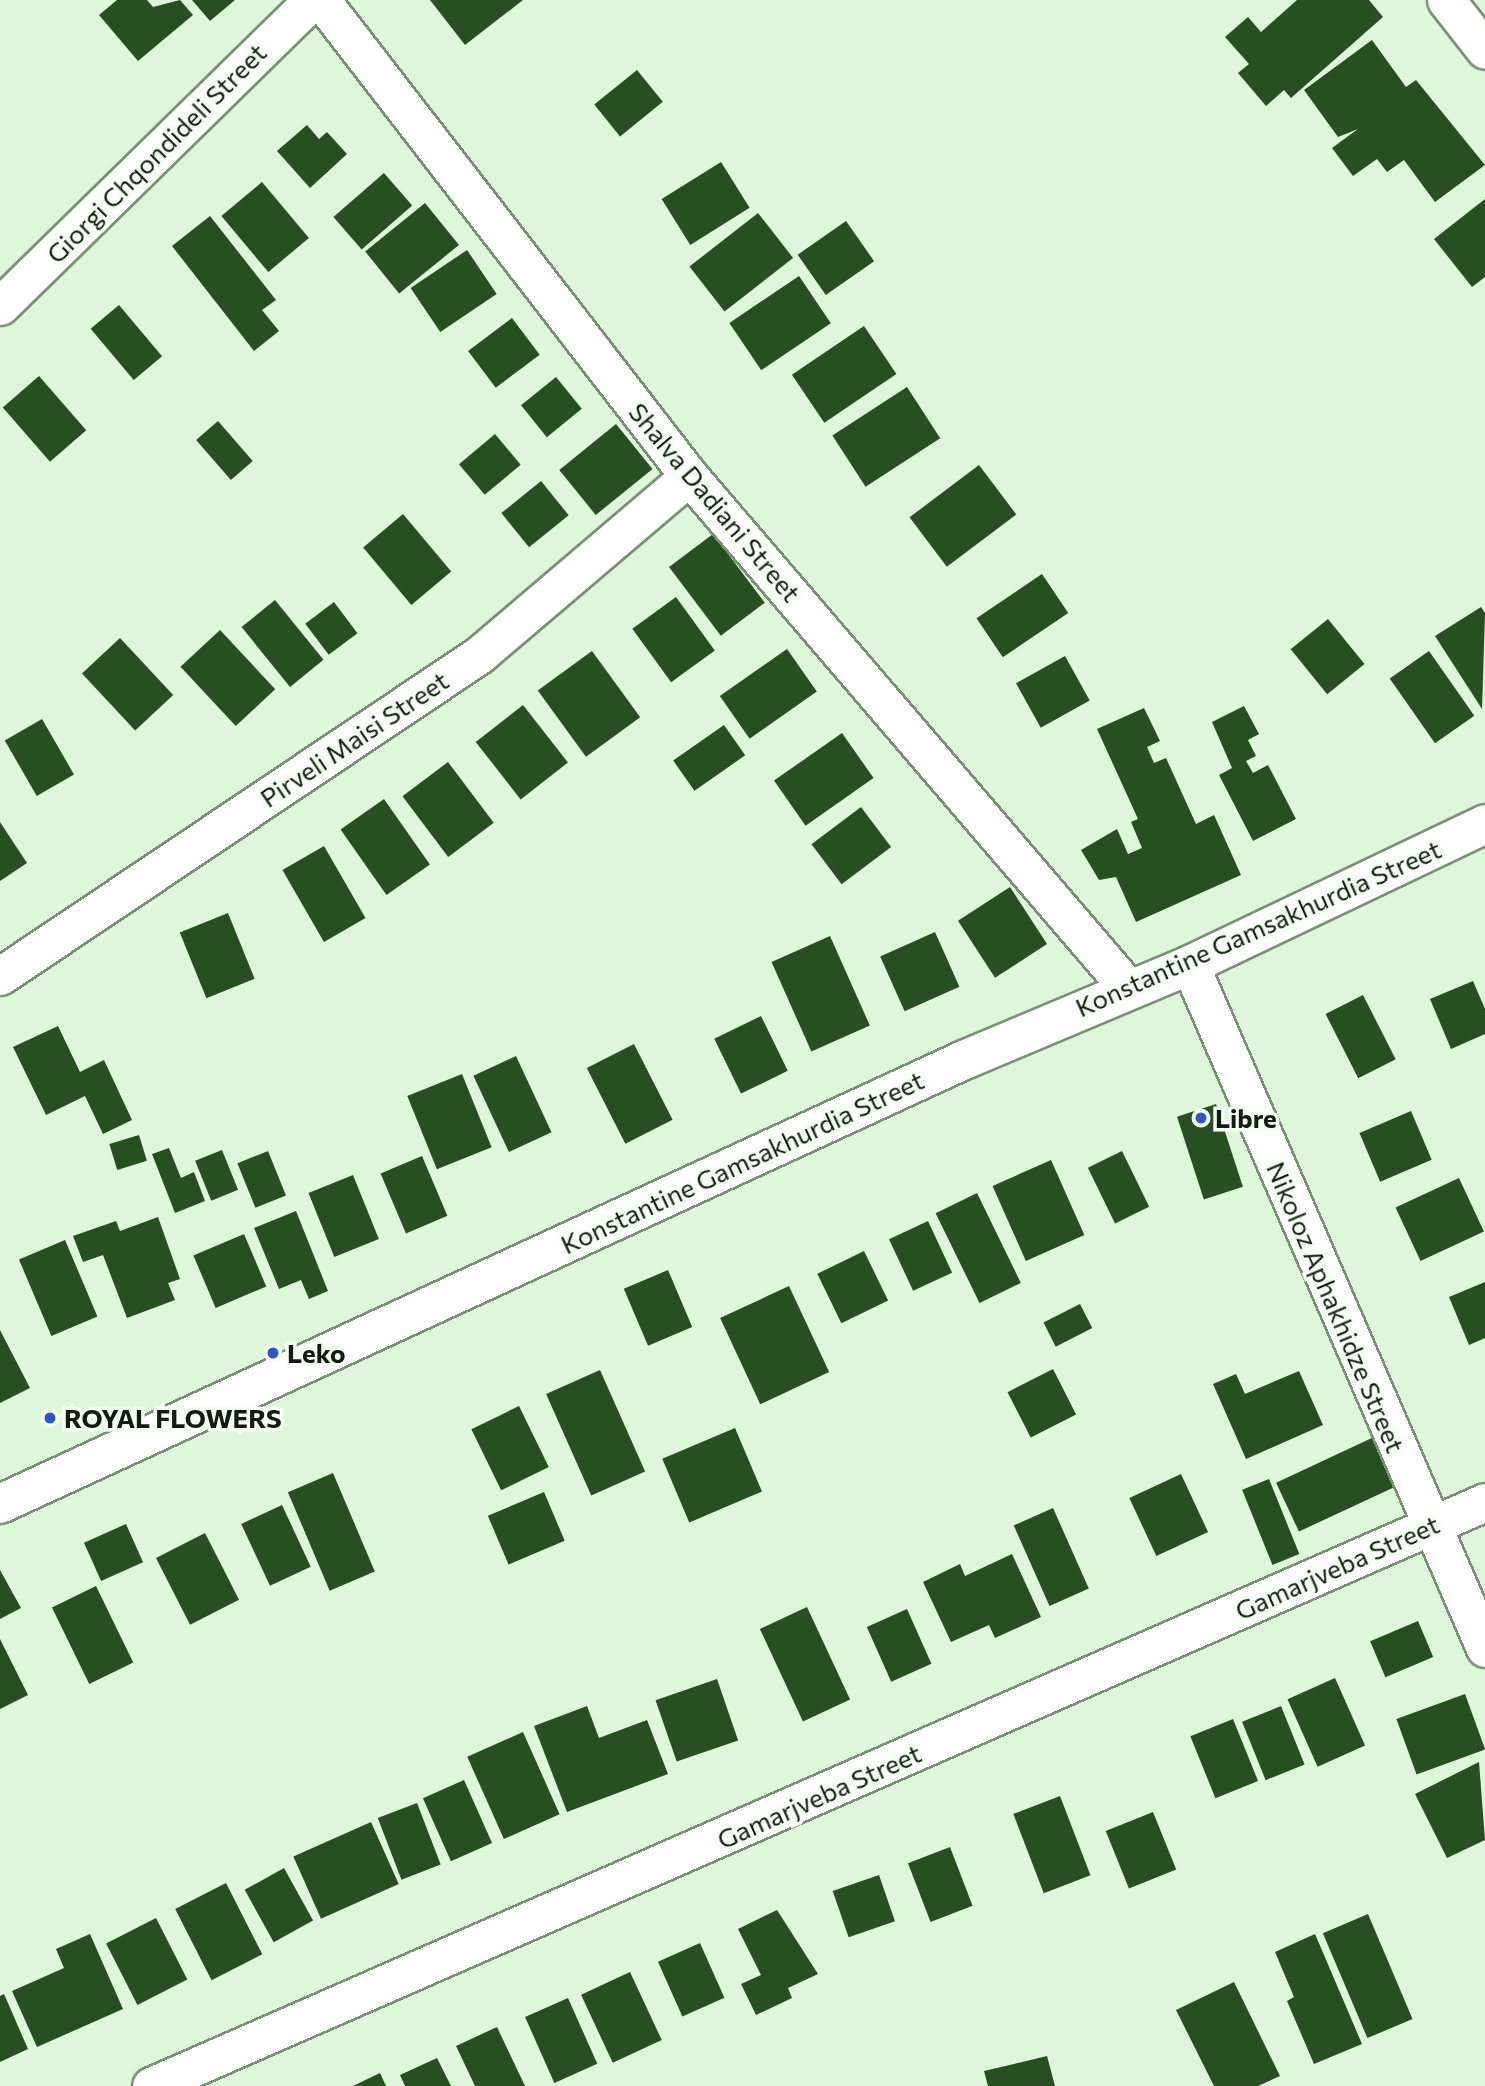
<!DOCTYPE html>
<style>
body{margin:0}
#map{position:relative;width:1485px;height:2086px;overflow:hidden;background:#def6da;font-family:Commissioner,sans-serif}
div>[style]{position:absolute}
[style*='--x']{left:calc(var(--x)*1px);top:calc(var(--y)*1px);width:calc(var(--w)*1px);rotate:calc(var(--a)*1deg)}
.building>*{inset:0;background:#274f21;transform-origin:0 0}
.roads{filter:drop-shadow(2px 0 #7b9177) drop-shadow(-2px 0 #7b9177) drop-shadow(0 2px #7b9177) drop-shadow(0 -2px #7b9177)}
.minor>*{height:37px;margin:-18.5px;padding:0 18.5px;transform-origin:18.5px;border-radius:18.5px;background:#fff}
.secondary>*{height:38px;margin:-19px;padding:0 19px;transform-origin:19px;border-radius:19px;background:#fff}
.dots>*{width:19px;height:19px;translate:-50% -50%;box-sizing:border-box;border:4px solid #f5fff3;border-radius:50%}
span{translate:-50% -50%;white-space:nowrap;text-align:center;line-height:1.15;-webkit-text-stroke:7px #f5fff3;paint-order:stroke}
.street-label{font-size:26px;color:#141c12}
.poi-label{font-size:26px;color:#141c12;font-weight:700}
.left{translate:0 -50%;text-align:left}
</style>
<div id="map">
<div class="building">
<div style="clip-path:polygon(117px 0,147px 0,153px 7px,180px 0,193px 15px,138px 61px,99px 15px)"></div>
<div style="clip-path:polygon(192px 0,235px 0,210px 21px)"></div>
<div style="clip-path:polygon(430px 0,523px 0,465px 45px)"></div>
<div style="clip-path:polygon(1297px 0,1369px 0,1383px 17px,1291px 98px,1284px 90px,1266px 106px,1238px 73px,1249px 64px,1225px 37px,1248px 17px,1261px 32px)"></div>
<div style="clip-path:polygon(1372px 40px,1406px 87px,1416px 80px,1485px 165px,1435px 202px,1404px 160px,1387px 172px,1377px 159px,1353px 176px,1332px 148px,1358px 129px,1338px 137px,1304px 90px)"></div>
<div style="left:637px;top:70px;width:41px;height:55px;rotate:51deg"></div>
<div style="clip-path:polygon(307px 125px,319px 139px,327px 132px,347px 154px,310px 188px,277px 151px)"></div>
<div style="left:721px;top:162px;width:54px;height:70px;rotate:58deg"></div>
<div style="left:384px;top:173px;width:43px;height:67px;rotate:49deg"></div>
<div style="left:262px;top:182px;width:73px;height:53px;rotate:50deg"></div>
<div style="clip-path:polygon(1485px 199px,1485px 277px,1472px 287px,1434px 239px)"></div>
<div style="left:425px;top:203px;width:54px;height:77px;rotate:51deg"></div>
<div style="left:758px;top:213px;width:57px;height:87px;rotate:52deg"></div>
<div style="clip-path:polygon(210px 216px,276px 300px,262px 310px,279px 331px,254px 351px,172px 246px)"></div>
<div style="left:846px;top:221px;width:49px;height:59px;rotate:55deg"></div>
<div style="left:467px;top:250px;width:53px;height:68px;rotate:56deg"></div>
<div style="left:799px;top:276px;width:57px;height:84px;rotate:56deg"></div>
<div style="left:119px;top:305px;width:67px;height:37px;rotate:50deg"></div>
<div style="left:512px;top:318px;width:46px;height:55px;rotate:53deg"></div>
<div style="left:864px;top:326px;width:58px;height:87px;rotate:56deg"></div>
<div style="left:39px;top:376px;width:72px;height:48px;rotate:49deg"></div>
<div style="left:556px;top:377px;width:41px;height:45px;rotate:51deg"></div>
<div style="left:907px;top:387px;width:61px;height:89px;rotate:57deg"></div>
<div style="left:218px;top:421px;width:53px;height:29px;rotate:49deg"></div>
<div style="left:616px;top:424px;width:58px;height:73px;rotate:51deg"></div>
<div style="left:495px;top:434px;width:40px;height:47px;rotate:50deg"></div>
<div style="left:979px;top:465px;width:62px;height:87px;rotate:53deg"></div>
<div style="left:541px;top:481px;width:44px;height:51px;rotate:51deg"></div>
<div style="left:403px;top:514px;width:75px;height:52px;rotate:50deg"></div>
<div style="left:713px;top:534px;width:86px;height:55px;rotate:53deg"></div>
<div style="left:1042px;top:574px;width:47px;height:79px;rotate:56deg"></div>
<div style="left:676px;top:597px;width:66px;height:54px;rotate:54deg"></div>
<div style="left:275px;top:600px;width:77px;height:43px;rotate:51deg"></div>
<div style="left:334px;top:602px;width:39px;height:36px;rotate:53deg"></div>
<div style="clip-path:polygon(1481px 607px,1485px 613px,1482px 709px,1435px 636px)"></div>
<div style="left:1328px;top:619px;width:58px;height:48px;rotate:51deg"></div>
<div style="left:220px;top:630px;width:81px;height:54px;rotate:47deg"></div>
<div style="left:120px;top:638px;width:78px;height:52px;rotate:47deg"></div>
<div style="left:787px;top:649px;width:52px;height:82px;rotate:55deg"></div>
<div style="left:592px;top:651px;width:82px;height:67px;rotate:54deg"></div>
<div style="left:1429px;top:651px;width:79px;height:48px;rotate:55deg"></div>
<div style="left:1065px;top:656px;width:51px;height:56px;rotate:61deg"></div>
<div style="left:523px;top:705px;width:73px;height:60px;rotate:52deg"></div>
<div style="clip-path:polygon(1244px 706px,1259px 734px,1248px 740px,1256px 756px,1246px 761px,1253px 773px,1268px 765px,1296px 819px,1253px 841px,1219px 775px,1232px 768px,1212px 722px)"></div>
<div style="clip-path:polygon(1144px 708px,1160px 741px,1147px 747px,1154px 763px,1166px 758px,1196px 824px,1214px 815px,1241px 875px,1136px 922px,1116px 877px,1099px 880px,1081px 850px,1117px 829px,1128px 854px,1142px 848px,1131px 822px,1138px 819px,1097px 729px)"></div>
<div style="left:42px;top:719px;width:64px;height:43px;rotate:60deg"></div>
<div style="left:724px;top:725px;width:37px;height:62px;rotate:55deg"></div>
<div style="left:842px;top:733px;width:55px;height:83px;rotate:55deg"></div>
<div style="left:448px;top:762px;width:76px;height:57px;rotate:53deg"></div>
<div style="left:384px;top:799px;width:80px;height:53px;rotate:55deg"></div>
<div style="left:861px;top:807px;width:50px;height:62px;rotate:53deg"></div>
<div style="clip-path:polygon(0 822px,27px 863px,0 881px)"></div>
<div style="left:324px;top:846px;width:83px;height:48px;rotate:60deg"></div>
<div style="left:1010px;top:887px;width:68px;height:62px;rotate:57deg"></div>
<div style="left:228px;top:913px;width:71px;height:52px;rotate:68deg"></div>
<div style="left:935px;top:932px;width:60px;height:60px;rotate:66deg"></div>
<div style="left:830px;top:936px;width:98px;height:64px;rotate:66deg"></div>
<div style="clip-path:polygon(1473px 981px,1485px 1009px,1485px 1034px,1451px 1049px,1430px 999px)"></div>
<div style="left:1363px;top:995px;width:72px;height:42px;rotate:63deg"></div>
<div style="left:761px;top:1016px;width:61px;height:52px;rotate:64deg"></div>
<div style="clip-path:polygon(58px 1026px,80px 1072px,104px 1060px,132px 1120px,103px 1134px,85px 1096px,46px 1115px,13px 1047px)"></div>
<div style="left:634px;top:1044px;width:85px;height:53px;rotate:63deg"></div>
<div style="left:516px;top:1056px;width:84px;height:47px;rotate:65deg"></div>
<div style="left:462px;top:1074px;width:79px;height:59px;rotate:68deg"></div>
<div style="left:1216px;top:1104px;width:87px;height:41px;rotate:72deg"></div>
<div style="left:1411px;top:1111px;width:53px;height:56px;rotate:67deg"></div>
<div style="left:139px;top:1135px;width:27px;height:31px;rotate:73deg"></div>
<div style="clip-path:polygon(169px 1148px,181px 1178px,194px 1172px,205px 1201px,175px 1213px,152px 1154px)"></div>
<div style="left:222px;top:1150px;width:43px;height:29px;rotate:68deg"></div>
<div style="left:268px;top:1151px;width:48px;height:33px;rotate:68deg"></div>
<div style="left:1122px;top:1151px;width:62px;height:38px;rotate:64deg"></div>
<div style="left:422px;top:1156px;width:65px;height:45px;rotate:67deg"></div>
<div style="left:1051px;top:1160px;width:82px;height:64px;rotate:66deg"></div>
<div style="left:353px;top:1175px;width:69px;height:48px;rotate:68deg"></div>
<div style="left:1459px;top:1178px;width:59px;height:70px;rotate:65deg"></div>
<div style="left:977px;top:1193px;width:100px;height:46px;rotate:64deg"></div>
<div style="clip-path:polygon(296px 1211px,328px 1291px,309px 1299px,301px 1280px,279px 1289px,254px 1228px)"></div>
<div style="clip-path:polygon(158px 1217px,180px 1279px,168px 1283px,175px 1300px,127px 1318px,103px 1255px,83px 1262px,73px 1236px,116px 1221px,120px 1231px)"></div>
<div style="left:928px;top:1221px;width:57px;height:43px;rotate:65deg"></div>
<div style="left:244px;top:1234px;width:57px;height:55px;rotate:67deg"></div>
<div style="left:65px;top:1240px;width:83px;height:50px;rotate:67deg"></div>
<div style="left:864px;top:1251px;width:55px;height:52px;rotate:64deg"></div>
<div style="left:668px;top:1270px;width:62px;height:48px;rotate:67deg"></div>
<div style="clip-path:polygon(1485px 1282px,1485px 1338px,1469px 1345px,1449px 1297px)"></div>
<div style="left:789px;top:1286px;width:95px;height:76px;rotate:65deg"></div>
<div style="left:1080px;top:1304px;width:27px;height:41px;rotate:63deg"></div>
<div style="clip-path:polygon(0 1330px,30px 1388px,0 1403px)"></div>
<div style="left:1053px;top:1369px;width:51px;height:51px;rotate:63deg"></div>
<div style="left:600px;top:1370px;width:111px;height:59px;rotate:66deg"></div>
<div style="clip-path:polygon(1299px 1371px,1323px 1425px,1246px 1459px,1213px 1384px,1236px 1374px,1245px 1394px)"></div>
<div style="left:519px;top:1406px;width:68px;height:53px;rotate:64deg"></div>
<div style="left:735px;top:1428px;width:69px;height:79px;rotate:67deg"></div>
<div style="left:1374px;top:1437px;width:54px;height:108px;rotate:65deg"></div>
<div style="left:333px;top:1473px;width:107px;height:49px;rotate:67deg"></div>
<div style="left:1181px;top:1474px;width:64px;height:57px;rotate:65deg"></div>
<div style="left:1269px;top:1479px;width:81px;height:29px;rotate:68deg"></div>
<div style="left:544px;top:1492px;width:53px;height:61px;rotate:67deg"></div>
<div style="left:282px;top:1505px;width:68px;height:45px;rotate:65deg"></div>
<div style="left:1053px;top:1508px;width:88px;height:43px;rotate:66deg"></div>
<div style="left:126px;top:1524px;width:42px;height:46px;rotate:66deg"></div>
<div style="left:205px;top:1533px;width:75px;height:55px;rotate:63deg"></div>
<div style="clip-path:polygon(1012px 1554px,1041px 1617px,995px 1638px,989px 1625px,951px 1642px,923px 1582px,960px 1564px,965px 1576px)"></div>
<div style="clip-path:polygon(0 1570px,21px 1608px,0 1619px)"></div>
<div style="left:96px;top:1586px;width:85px;height:49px;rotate:64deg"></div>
<div style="left:807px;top:1607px;width:102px;height:52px;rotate:65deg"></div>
<div style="left:907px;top:1609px;width:60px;height:44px;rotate:66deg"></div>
<div style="left:1418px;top:1621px;width:39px;height:52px;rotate:67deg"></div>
<div style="clip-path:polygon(0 1639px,28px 1695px,0 1709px)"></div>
<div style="left:1335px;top:1678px;width:74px;height:52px;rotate:66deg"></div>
<div style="left:717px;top:1679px;width:65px;height:65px;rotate:71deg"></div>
<div style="left:1465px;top:1694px;width:59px;height:73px;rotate:70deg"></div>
<div style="clip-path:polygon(587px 1706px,599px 1738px,647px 1720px,668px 1774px,567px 1812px,534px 1726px)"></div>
<div style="left:1281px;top:1706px;width:63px;height:42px;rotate:68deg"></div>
<div style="left:1233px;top:1719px;width:67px;height:46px;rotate:68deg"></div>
<div style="left:523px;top:1732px;width:90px;height:61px;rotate:66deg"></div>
<div style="clip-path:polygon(1479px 1762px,1485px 1840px,1447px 1858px,1415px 1794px)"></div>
<div style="left:464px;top:1780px;width:69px;height:45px;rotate:66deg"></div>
<div style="left:1060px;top:1796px;width:85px;height:50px;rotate:69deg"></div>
<div style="left:417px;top:1803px;width:66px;height:42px;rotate:69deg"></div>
<div style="left:1153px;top:1812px;width:62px;height:51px;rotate:68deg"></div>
<div style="left:371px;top:1822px;width:68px;height:85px;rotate:66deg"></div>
<div style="left:950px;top:1847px;width:63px;height:45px;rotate:69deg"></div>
<div style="left:284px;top:1868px;width:60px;height:45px;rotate:61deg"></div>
<div style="left:879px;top:1875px;width:49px;height:49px;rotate:71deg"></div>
<div style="left:226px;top:1883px;width:80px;height:57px;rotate:63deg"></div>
<div style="clip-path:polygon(777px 1910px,818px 1974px,788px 1988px,792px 1998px,756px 2015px,741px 1984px,761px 1975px,738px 1929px)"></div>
<div style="left:1368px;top:1914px;width:114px;height:49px;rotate:67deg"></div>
<div style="left:156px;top:1918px;width:69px;height:56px;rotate:63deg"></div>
<div style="clip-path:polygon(90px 1934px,123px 2009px,37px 2047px,12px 1991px,64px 1968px,56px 1949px)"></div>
<div style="clip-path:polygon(1315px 1934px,1362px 2044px,1314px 2064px,1287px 2001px,1294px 1997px,1275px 1952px)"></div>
<div style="left:700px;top:1943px;width:60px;height:46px;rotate:66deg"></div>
<div style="left:630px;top:1972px;width:75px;height:54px;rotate:65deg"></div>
<div style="clip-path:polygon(1234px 1982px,1280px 2076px,1258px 2086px,1214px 2086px,1176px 2010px)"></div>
<div style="clip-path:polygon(4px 1994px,28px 2049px,0 2062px,0 1996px)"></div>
<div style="left:568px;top:1998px;width:72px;height:47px;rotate:66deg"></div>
<div style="clip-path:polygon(497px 2027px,525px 2086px,475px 2086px,456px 2046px)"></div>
<div style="clip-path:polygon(1047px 2056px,1055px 2086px,988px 2086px,984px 2071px)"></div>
<div style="clip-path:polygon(437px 2058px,451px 2086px,405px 2086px,400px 2075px)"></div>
<div style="clip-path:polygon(380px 2073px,386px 2086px,353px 2086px)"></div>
</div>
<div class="roads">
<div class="minor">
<div style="--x:321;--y:0;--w:602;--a:52.29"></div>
<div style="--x:689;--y:476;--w:674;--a:49.39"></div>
<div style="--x:1446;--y:0;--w:63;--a:52"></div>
<div style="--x:0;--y:306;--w:437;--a:-44.4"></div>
<div style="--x:1190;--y:965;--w:744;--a:66.64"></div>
<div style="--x:0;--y:976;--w:577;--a:-33.83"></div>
<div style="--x:479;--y:655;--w:276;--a:-40.4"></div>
<div style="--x:151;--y:2086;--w:1456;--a:-23.64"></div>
</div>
<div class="secondary">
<div style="--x:0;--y:1504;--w:1061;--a:-24.73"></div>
<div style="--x:964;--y:1060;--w:245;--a:-22.8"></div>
<div style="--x:1190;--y:965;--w:327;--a:-25.5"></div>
</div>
</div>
<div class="dots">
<div style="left:1201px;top:1118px;background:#2c58c7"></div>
<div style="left:273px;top:1353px;background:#2c58c7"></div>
<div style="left:50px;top:1418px;background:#2c58c7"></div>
</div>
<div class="street-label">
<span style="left:156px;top:153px;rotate:-45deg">Giorgi Chqondideli Street</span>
<span style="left:715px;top:502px;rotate:50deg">Shalva Dadiani Street</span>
<span style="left:354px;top:739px;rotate:-34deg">Pirveli Maisi Street</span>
<span style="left:1258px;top:928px;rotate:-24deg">Konstantine Gamsakhurdia Street</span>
<span style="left:742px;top:1162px;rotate:-25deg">Konstantine Gamsakhurdia Street</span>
<span style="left:1336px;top:1307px;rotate:67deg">Nikoloz Aphakhidze Street</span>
<span style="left:1337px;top:1567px;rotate:-24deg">Gamarjveba Street</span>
<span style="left:819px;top:1796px;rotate:-24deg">Gamarjveba Street</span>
</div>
<div class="poi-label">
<span class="left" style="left:1215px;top:1118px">Libre</span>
<span class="left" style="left:287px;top:1353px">Leko</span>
<span class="left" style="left:64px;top:1418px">ROYAL FLOWERS</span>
</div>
</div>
